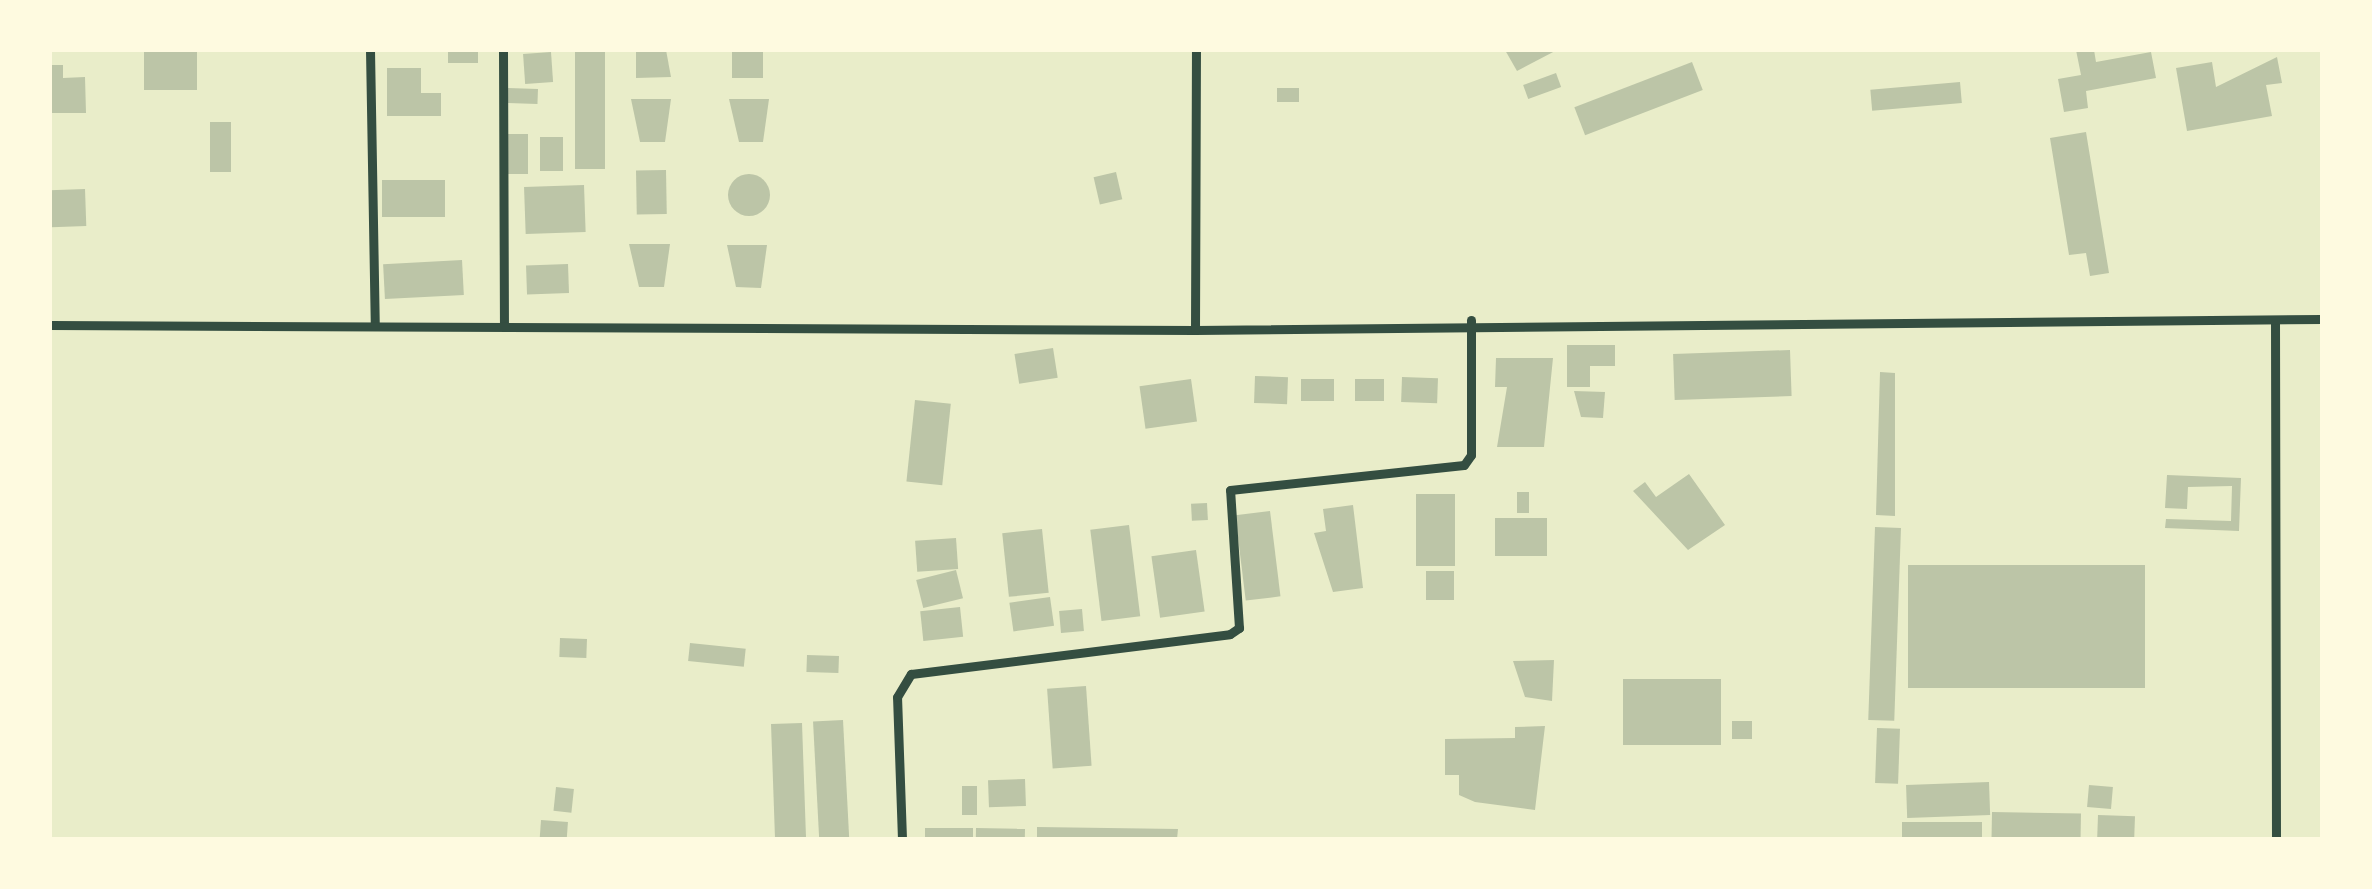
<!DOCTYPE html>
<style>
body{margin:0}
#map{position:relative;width:2372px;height:889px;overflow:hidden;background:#e9edc9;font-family:Commissioner,sans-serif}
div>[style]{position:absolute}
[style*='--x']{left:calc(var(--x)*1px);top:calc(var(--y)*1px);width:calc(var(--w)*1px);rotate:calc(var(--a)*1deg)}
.building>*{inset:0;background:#bcc5a7;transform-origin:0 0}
.round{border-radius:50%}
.minor>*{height:9px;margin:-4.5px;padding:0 4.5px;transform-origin:4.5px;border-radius:4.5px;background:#344e41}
span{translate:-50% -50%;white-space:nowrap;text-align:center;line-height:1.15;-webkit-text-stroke:8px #fefae0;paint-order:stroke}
.frame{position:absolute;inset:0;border:52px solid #fefae0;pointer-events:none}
</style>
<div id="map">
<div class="building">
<div style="left:144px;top:50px;width:53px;height:40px"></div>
<div style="left:448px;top:50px;width:30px;height:13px"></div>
<div style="clip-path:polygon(636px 50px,666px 50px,671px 77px,636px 78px)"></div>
<div style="left:732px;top:50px;width:31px;height:28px"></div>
<div style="clip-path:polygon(1505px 50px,1557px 50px,1517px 71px)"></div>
<div style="clip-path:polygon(2076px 50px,2094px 50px,2096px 62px,2151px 52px,2156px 78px,2086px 91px,2088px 108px,2064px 112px,2058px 79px,2081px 75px)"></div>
<div style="left:551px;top:52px;width:30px;height:28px;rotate:86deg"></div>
<div style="left:605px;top:52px;width:117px;height:30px;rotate:90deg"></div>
<div style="clip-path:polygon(2277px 57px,2282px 83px,2266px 85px,2272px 116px,2187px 131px,2176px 68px,2212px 62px,2216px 87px)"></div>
<div style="left:1692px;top:62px;width:30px;height:126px;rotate:69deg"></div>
<div style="clip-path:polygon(50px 65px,63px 65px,63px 78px,85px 77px,86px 113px,50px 113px)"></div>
<div style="clip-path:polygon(387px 68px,421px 68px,421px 93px,441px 93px,441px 116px,387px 116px)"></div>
<div style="left:1556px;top:73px;width:15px;height:35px;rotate:70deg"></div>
<div style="left:1960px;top:82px;width:21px;height:90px;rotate:85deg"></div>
<div style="left:508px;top:88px;width:30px;height:15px;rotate:2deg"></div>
<div style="left:1299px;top:88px;width:14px;height:22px;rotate:90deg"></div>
<div style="clip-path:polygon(631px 99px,671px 99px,665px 142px,640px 142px)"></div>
<div style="clip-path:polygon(729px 99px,769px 99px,763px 142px,739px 142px)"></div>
<div style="left:210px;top:122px;width:21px;height:50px"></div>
<div style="clip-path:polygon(2086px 132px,2109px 273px,2090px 276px,2086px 253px,2069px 255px,2050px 138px)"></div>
<div style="left:508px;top:134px;width:20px;height:40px"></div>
<div style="left:540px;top:137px;width:23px;height:34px"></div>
<div style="left:666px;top:170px;width:44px;height:30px;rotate:89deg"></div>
<div style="left:1116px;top:172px;width:28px;height:23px;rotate:77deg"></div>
<div class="round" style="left:728px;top:174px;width:42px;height:42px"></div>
<div style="left:445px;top:180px;width:37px;height:63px;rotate:90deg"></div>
<div style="left:584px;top:185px;width:47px;height:60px;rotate:88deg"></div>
<div style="left:85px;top:189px;width:37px;height:35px;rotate:88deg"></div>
<div style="clip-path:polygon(629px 244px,670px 244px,664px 287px,639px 287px)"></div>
<div style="clip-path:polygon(727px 245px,767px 245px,761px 288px,736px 287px)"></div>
<div style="left:462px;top:260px;width:35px;height:79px;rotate:87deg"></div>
<div style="left:568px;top:264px;width:29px;height:42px;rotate:88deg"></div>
<div style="clip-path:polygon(1567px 345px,1615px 345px,1615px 366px,1590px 366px,1590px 387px,1567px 387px)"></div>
<div style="left:1053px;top:348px;width:30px;height:39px;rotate:81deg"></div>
<div style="left:1790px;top:350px;width:46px;height:117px;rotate:88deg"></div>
<div style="clip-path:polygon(1496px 358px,1553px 358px,1544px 447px,1497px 447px,1507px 387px,1495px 387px)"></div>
<div style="clip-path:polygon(1880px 372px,1895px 373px,1895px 516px,1876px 515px)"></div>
<div style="left:1255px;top:376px;width:33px;height:27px;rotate:2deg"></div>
<div style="left:1402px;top:377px;width:36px;height:25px;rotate:2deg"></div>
<div style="left:1191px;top:379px;width:43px;height:52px;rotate:82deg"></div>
<div style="left:1301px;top:379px;width:33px;height:22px"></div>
<div style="left:1355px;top:379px;width:29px;height:22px"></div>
<div style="clip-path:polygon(1574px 391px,1605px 392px,1603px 418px,1581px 417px)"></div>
<div style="left:915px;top:400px;width:36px;height:82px;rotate:6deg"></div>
<div style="clip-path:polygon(1689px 474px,1725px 525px,1688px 550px,1633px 491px,1645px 482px,1656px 497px)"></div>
<div style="clip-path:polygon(2167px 475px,2241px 478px,2239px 531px,2165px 528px,2166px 519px,2231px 521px,2232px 486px,2188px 487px,2187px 509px,2165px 508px)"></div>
<div style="left:1529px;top:492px;width:21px;height:12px;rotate:90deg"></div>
<div style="left:1416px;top:494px;width:39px;height:72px"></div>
<div style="left:1207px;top:503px;width:17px;height:16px;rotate:87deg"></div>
<div style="clip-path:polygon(1353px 505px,1363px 588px,1333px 592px,1314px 533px,1326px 531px,1323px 509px)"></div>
<div style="left:1270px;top:511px;width:86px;height:35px;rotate:83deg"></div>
<div style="left:1495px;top:518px;width:52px;height:38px"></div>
<div style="left:1129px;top:525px;width:92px;height:39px;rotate:83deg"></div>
<div style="left:1875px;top:527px;width:26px;height:193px;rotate:2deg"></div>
<div style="left:1042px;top:529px;width:64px;height:40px;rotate:84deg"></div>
<div style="left:956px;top:538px;width:31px;height:41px;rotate:86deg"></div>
<div style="left:1196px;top:550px;width:62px;height:45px;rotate:82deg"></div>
<div style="left:1908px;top:565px;width:237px;height:123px"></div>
<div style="left:956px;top:570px;width:29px;height:41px;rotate:76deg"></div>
<div style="left:1426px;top:571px;width:28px;height:29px"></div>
<div style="left:1050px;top:597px;width:29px;height:41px;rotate:82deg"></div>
<div style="left:960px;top:607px;width:30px;height:40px;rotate:84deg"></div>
<div style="left:1082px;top:609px;width:22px;height:23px;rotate:85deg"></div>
<div style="left:560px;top:638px;width:27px;height:19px;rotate:2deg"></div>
<div style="left:690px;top:643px;width:56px;height:18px;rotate:6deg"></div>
<div style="left:807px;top:655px;width:32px;height:17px;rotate:2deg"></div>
<div style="clip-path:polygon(1554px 660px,1552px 701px,1525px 697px,1513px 661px)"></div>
<div style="left:1721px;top:679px;width:66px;height:98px;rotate:90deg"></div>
<div style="left:1086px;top:686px;width:80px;height:39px;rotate:86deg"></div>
<div style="left:843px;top:720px;width:119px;height:30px;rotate:87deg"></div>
<div style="left:1732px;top:721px;width:20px;height:18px"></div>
<div style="left:802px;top:723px;width:116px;height:31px;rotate:88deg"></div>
<div style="clip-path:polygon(1545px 726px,1535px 810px,1475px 802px,1459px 795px,1459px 775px,1445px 775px,1445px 739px,1515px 738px,1515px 727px)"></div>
<div style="left:1877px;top:728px;width:23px;height:55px;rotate:2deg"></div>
<div style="left:1025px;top:779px;width:27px;height:37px;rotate:88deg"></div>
<div style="left:1989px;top:782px;width:33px;height:83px;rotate:88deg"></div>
<div style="left:2089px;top:785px;width:24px;height:22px;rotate:5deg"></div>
<div style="left:962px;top:786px;width:15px;height:29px"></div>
<div style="left:556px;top:787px;width:18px;height:24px;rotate:6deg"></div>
<div style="left:1992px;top:812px;width:89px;height:27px;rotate:1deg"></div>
<div style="left:2098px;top:815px;width:37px;height:24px;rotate:2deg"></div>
<div style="left:541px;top:820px;width:27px;height:19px;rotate:4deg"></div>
<div style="left:1982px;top:822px;width:17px;height:80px;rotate:90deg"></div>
<div style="clip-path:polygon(1037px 827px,1178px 829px,1177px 839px,1037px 839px)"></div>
<div style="left:973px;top:828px;width:11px;height:48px;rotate:90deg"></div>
<div style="left:976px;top:828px;width:49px;height:11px;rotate:1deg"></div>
</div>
<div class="minor">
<div style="--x:370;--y:50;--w:276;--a:89"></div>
<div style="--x:503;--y:50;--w:275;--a:89.8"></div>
<div style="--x:2275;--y:320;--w:519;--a:89.89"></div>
<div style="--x:50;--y:325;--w:1145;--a:0.25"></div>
<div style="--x:1195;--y:330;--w:1127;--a:-0.56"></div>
<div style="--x:1195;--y:330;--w:280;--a:-89.8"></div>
<div style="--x:902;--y:839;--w:142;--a:-92"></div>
<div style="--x:897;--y:697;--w:27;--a:-59"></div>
<div style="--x:911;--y:674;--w:321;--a:-7.1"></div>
<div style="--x:1230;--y:634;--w:11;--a:-34"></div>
<div style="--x:1239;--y:628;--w:138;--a:-93.7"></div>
<div style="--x:1230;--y:490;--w:235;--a:-6.1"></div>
<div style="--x:1464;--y:465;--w:12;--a:-55"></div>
<div style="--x:1471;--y:455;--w:135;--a:-90"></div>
</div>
<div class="frame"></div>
</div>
